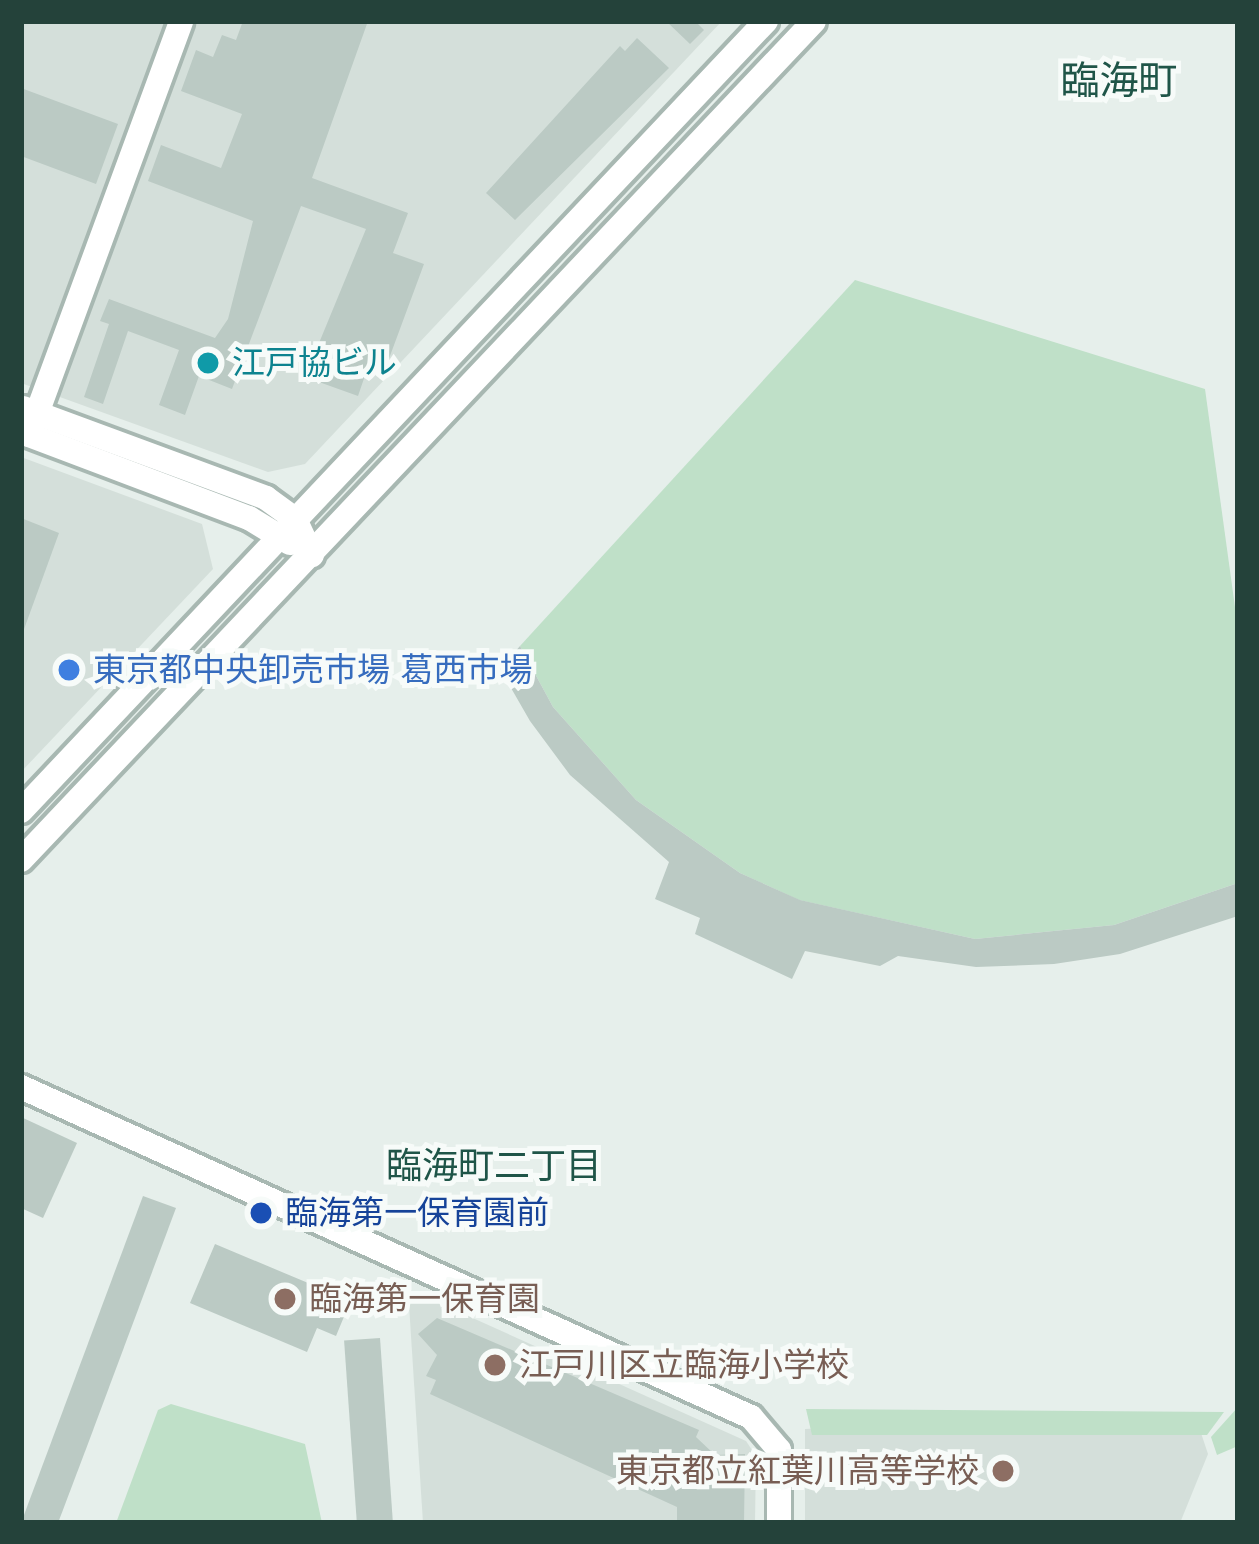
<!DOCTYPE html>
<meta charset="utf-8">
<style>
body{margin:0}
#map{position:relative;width:1259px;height:1544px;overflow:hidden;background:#e6efeb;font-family:"DejaVu Sans","Noto Sans JP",sans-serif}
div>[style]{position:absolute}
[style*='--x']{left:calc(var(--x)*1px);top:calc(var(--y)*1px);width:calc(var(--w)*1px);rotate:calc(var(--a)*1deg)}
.built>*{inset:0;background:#d4dfda}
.green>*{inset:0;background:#bfe0c8}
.building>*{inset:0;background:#bbcac4;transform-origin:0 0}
.roads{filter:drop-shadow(3px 0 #a8b8b2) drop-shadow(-3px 0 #a8b8b2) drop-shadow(0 3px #a8b8b2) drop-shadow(0 -3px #a8b8b2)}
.minor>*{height:24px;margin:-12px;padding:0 12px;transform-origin:12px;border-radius:12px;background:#fff}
.dots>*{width:33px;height:33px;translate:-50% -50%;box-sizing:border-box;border:6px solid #f7fbf9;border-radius:50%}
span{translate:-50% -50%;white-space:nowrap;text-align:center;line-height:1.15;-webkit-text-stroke:10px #f7fbf9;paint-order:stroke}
.culture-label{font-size:33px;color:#0d838f}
.left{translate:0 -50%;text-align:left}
.shop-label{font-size:33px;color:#366cbe}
.transit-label{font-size:33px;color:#164399}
.education-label{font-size:33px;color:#785e54}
.right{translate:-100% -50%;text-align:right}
.neighbourhood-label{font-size:36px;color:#1f5548}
.quarter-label{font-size:39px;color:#1f5548}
.frame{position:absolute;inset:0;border:24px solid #24423a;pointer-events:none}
</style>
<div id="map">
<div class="built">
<div style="clip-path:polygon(21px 21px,722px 21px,305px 464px,268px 472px,21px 383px)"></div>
<div style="clip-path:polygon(21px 457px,202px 524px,213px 569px,21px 772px)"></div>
<div style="clip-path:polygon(408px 1289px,746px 1441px,756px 1456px,755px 1523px,423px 1523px)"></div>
<div style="clip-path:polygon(866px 1426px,1201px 1433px,1208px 1454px,1180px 1523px,805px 1523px,805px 1429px)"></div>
</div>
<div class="green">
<div style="clip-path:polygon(855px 280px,1205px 389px,1238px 629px,1238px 883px,1114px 925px,975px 939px,799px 900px,740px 873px,636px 800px,553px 707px,520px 646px)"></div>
<div style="clip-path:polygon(171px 1404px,305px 1444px,322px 1523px,116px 1523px,158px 1410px)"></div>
<div style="clip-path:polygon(1238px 1407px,1238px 1446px,1217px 1455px,1211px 1437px)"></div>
<div style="clip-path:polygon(806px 1409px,1224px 1412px,1207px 1435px,812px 1435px)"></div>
</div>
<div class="building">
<div style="clip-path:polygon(243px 21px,368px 21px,312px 178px,408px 213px,393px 253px,424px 264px,387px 364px,371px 358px,358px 396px,305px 377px,366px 229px,301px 206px,232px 389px,199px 376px,185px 415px,159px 405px,179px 350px,128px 331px,103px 404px,84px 397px,109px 324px,100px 321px,109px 299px,215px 338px,228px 319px,253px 221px,148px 181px,161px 145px,221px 168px,242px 114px,181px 91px,196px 50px,213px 57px,222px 35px,236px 40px)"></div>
<div style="clip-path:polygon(666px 21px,695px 21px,704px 30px,690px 44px)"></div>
<div style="clip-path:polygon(637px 38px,669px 68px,515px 220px,486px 193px,620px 46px,625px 51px)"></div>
<div style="clip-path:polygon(21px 88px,118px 124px,96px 184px,21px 156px)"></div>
<div style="clip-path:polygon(21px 518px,59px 533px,23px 632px,21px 632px)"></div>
<div style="clip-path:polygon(520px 646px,553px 707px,636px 800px,740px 873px,800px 900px,975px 939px,1114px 925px,1238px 883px,1238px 916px,1120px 954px,1054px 964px,976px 967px,898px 956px,880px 966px,805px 951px,792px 979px,695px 934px,700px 918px,655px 899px,669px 862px,570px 775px,530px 721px,500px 669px)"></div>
<div style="clip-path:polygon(21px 1117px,77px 1143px,43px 1218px,21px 1208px)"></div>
<div style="clip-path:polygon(143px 1196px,176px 1208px,89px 1441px,58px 1523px,21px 1523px)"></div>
<div style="clip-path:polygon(215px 1244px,332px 1293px,329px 1299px,348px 1307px,336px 1336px,317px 1328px,307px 1352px,190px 1303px)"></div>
<div style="clip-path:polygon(437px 1318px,699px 1430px,696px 1437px,715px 1455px,745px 1454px,744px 1523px,677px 1523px,677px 1507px,430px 1394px,436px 1380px,426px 1376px,437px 1355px,418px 1334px)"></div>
<div style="left:380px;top:1338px;width:185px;height:36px;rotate:86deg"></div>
</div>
<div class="roads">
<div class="minor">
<div style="--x:23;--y:408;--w:259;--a:20.3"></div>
<div style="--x:266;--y:498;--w:36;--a:36"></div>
<div style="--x:295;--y:519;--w:40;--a:65"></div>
<div style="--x:21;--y:432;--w:244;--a:20.7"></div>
<div style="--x:249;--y:518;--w:48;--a:31.4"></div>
<div style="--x:29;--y:435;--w:441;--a:-69.8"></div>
<div style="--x:21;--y:811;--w:1086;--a:-46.68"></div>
<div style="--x:21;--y:860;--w:1154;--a:-46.61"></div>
<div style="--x:21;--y:1087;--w:801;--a:24.33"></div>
<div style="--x:751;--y:1417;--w:43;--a:49.7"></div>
<div style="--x:779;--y:1450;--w:73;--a:90"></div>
</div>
</div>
<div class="dots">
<div style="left:208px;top:363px;background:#0f9aa8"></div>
<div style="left:69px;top:670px;background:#3f7fe0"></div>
<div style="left:261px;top:1213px;background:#1a4fb4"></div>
<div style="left:285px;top:1299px;background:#8d6e63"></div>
<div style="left:495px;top:1365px;background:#8d6e63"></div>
<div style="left:1003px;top:1471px;background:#8d6e63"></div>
</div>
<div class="culture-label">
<span class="left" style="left:232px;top:363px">江戸協ビル</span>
</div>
<div class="shop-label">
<span class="left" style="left:93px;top:670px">東京都中央卸売市場 葛西市場</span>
</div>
<div class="transit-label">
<span class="left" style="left:285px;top:1213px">臨海第一保育園前</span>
</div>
<div class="education-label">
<span class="left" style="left:309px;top:1299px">臨海第一保育園</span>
<span class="left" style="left:519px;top:1365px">江戸川区立臨海小学校</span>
<span class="right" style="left:979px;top:1471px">東京都立紅葉川高等学校</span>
</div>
<div class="neighbourhood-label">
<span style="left:494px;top:1166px">臨海町二丁目</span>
</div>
<div class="quarter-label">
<span style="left:1119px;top:81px">臨海町</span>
</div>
<div class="frame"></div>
</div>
